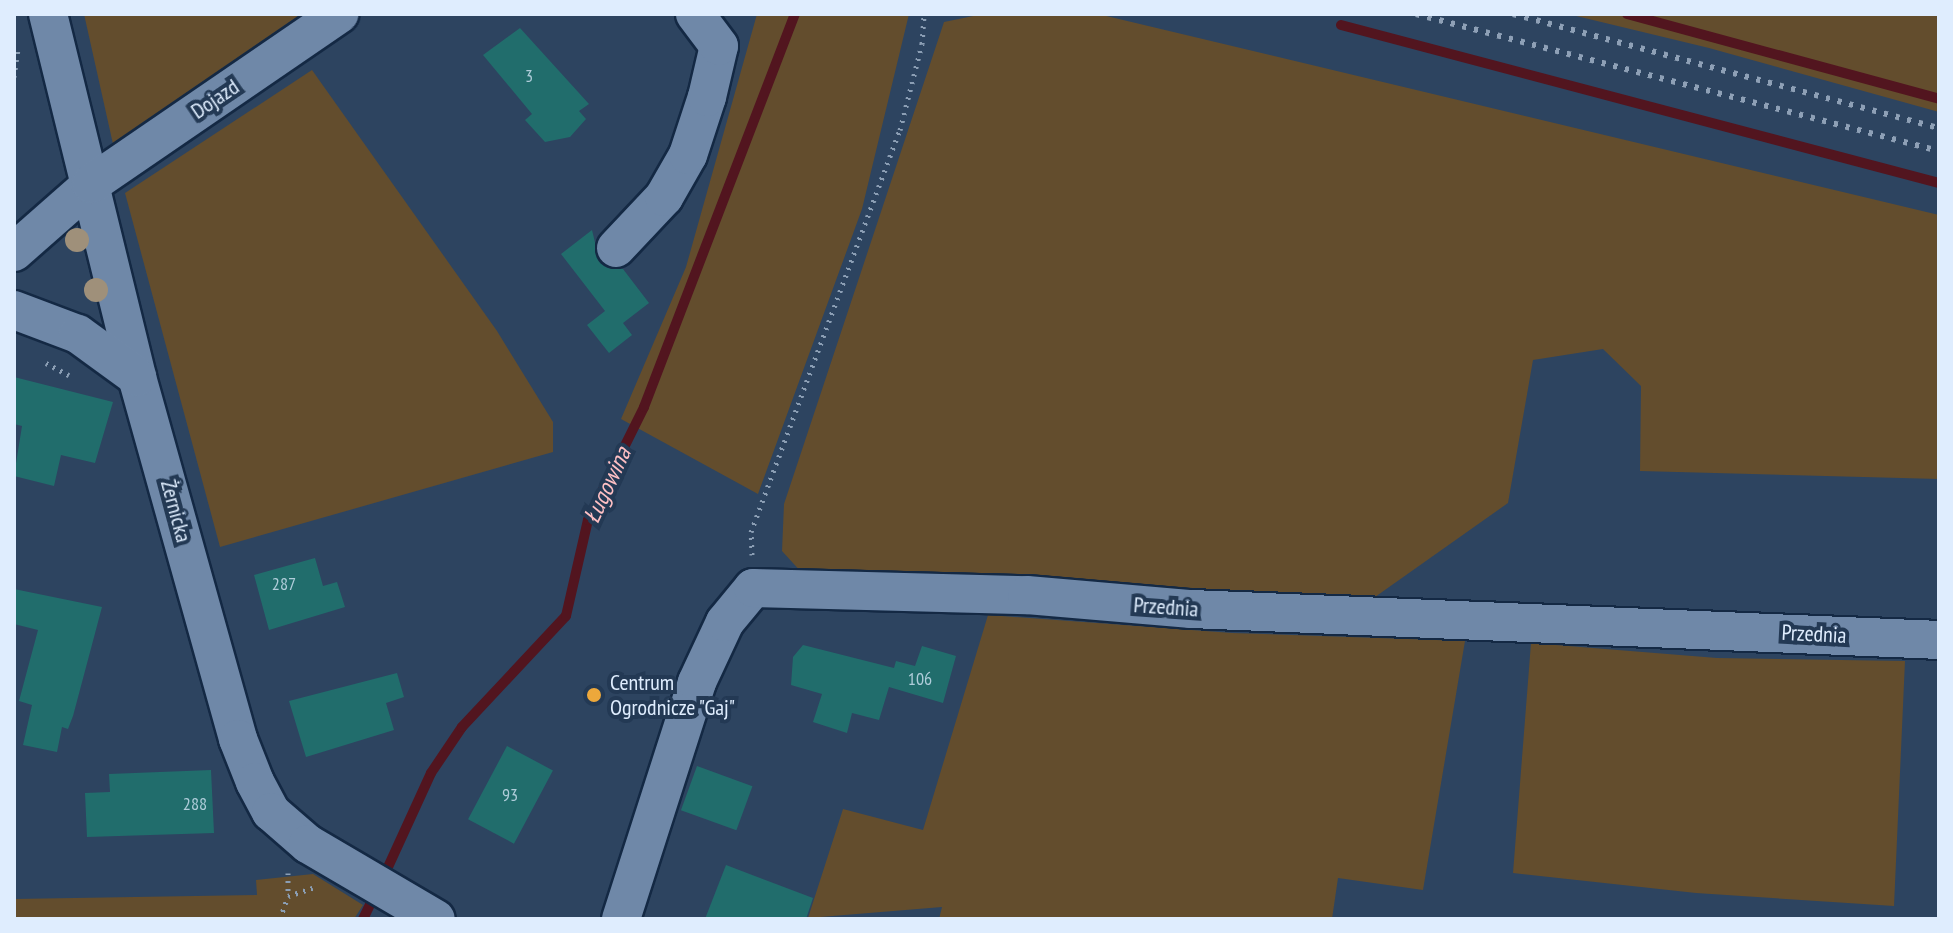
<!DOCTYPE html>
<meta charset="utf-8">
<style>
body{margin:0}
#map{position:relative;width:1953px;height:933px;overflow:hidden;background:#2d4460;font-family:"PT Sans Narrow",sans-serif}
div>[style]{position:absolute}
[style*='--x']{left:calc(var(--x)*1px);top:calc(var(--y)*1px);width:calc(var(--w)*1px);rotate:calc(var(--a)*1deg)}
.green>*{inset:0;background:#634d2d}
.stream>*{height:10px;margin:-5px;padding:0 5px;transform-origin:5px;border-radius:5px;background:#52151f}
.building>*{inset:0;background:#216d6c;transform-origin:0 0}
.path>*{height:5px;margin-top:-2.5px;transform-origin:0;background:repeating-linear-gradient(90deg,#8b9eb4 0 2px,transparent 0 8px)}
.roads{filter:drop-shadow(2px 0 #142944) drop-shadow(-2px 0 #142944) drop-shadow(0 2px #142944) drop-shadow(0 -2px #142944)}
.minor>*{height:38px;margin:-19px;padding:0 19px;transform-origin:19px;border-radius:19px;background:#6f88a8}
.rail>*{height:6px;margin-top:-3px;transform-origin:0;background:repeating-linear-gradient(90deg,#8ea0b6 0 4px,transparent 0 12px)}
.trees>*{width:24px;height:24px;margin:-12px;border-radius:50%;background:#9f907a}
.dots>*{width:22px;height:22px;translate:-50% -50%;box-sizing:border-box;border:4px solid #233954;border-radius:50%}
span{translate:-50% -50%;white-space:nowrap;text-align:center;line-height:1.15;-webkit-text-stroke:8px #233954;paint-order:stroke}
.number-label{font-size:18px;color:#b0cdda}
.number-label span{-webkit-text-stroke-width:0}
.street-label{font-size:22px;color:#dfedfe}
.poi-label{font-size:22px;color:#dfedfe}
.left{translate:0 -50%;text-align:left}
.water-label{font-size:24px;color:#ffc0c4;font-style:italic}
.frame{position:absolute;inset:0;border:16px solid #dfedfe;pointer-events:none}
</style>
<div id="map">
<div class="green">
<div style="clip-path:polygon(84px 14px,312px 14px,115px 153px)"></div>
<div style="clip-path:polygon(757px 14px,909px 14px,862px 209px,758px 494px,621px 419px,686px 267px)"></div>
<div style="clip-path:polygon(983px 14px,1098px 14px,1939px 215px,1939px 479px,1640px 471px,1641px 386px,1603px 349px,1533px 360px,1508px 503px,1375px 597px,803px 574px,782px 551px,784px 504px,944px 22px)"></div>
<div style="clip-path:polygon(1568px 14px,1939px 14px,1939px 112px,1709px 48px)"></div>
<div style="clip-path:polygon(312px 70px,497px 331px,553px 422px,553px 452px,220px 547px,125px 193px)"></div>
<div style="clip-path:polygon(988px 615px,1232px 633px,1465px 641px,1423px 890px,1338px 878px,1332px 919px,939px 919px,942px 907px,808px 918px,843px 809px,923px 830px)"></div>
<div style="clip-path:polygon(1531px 643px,1717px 658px,1905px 661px,1894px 906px,1696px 893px,1513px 873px)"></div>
<div style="clip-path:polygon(313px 874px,363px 905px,354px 919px,14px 919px,14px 899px,257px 895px,256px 880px)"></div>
</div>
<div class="stream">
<div style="--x:1627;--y:14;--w:323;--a:15.2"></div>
<div style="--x:1341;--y:25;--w:619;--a:14.8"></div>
<div style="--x:383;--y:878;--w:115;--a:-65.4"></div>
<div style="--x:431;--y:773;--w:55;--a:-56"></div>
<div style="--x:462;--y:727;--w:152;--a:-46.9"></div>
<div style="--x:566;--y:616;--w:98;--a:-77.1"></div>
<div style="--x:588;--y:520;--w:126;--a:-63.6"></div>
<div style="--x:644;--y:407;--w:421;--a:-69"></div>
<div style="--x:363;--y:919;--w:30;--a:-64"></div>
</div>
<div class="building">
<div style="clip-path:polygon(520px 28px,589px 104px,579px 111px,586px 119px,570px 137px,545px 142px,525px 120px,532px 114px,483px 55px)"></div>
<div style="clip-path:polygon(592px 230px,600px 263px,623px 269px,649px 303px,623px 323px,632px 335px,609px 353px,587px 325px,605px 311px,561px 254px)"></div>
<div style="clip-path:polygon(14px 377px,113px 402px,95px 463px,61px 455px,54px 486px,14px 476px,22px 426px,14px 424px)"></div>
<div style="clip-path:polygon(315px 558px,323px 586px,337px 582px,345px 607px,269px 630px,254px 575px)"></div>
<div style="clip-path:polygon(14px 589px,102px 607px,73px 716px,68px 729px,62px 727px,57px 752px,23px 745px,32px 705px,19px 701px,38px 630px,14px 624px)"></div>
<div style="clip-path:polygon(803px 645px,894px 668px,896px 661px,915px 666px,922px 646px,956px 656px,943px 703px,889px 687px,879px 720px,852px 713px,847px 733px,813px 722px,822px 694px,791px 685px,793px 657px)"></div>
<div style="clip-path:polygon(397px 673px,404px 697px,386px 703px,394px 730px,306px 757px,289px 701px)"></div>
<div style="left:507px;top:746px;width:52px;height:83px;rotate:28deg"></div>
<div style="left:697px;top:766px;width:59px;height:47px;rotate:20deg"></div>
<div style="clip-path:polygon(211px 770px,214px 833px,87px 837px,85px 793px,110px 792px,109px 774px)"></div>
<div style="clip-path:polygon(726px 865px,813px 898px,806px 919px,705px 919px)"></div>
</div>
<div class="path">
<div style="--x:14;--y:77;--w:30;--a:-82"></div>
<div style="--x:46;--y:363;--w:26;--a:28"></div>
<div style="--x:752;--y:555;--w:23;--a:-92"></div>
<div style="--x:751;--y:532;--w:429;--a:-69.7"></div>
<div style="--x:900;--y:130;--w:89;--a:-75.7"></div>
<div style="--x:922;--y:44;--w:30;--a:-86"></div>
<div style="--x:288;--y:873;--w:22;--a:90"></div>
<div style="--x:280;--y:919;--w:24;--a:-71"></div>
<div style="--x:288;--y:896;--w:26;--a:-18"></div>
</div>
<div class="roads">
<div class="minor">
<div style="--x:48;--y:14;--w:374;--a:76.2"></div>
<div style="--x:137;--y:377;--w:376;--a:74.4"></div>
<div style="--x:238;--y:739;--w:46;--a:68.4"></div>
<div style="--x:255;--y:782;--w:34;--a:62"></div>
<div style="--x:271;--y:812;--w:49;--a:40.9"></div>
<div style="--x:308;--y:844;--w:148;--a:30.4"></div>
<div style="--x:616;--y:248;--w:70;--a:-46.7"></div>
<div style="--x:664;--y:197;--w:48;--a:-60.3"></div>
<div style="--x:688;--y:155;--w:61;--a:-71.9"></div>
<div style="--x:707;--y:97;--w:52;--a:-76.8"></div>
<div style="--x:719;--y:46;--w:40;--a:-127"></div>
<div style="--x:14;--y:252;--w:103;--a:-41.4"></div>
<div style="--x:91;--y:184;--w:301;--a:-34.4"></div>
<div style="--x:14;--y:310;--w:68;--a:20.6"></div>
<div style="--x:78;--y:334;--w:73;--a:36.1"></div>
<div style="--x:621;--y:919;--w:249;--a:-72.2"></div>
<div style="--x:697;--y:682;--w:66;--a:-65"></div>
<div style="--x:725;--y:622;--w:44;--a:-50.5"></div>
<div style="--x:753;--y:588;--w:274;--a:1.5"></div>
<div style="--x:1027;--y:595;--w:165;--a:4.9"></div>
<div style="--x:1191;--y:609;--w:749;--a:2.37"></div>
</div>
</div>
<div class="rail">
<div style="--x:1416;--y:14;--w:541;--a:14.68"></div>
<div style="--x:1513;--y:14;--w:441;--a:15"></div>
</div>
<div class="trees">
<div style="left:77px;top:240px"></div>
<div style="left:96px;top:290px"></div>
</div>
<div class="dots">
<div style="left:594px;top:695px;background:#eda83b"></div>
</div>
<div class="number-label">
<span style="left:529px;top:76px">3</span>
<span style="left:284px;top:584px">287</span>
<span style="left:920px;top:679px">106</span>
<span style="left:510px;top:795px">93</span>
<span style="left:195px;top:804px">288</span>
</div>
<div class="street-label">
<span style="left:215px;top:99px;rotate:-34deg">Dojazd</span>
<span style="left:176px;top:511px;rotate:75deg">Żernicka</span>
<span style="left:1166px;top:607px;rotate:4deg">Przednia</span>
<span style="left:1814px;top:634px;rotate:3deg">Przednia</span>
</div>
<div class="poi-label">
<span class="left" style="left:610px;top:695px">Centrum<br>Ogrodnicze "Gaj"</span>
</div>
<div class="water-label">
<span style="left:607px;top:485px;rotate:-65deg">Ługowina</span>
</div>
<div class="frame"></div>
</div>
